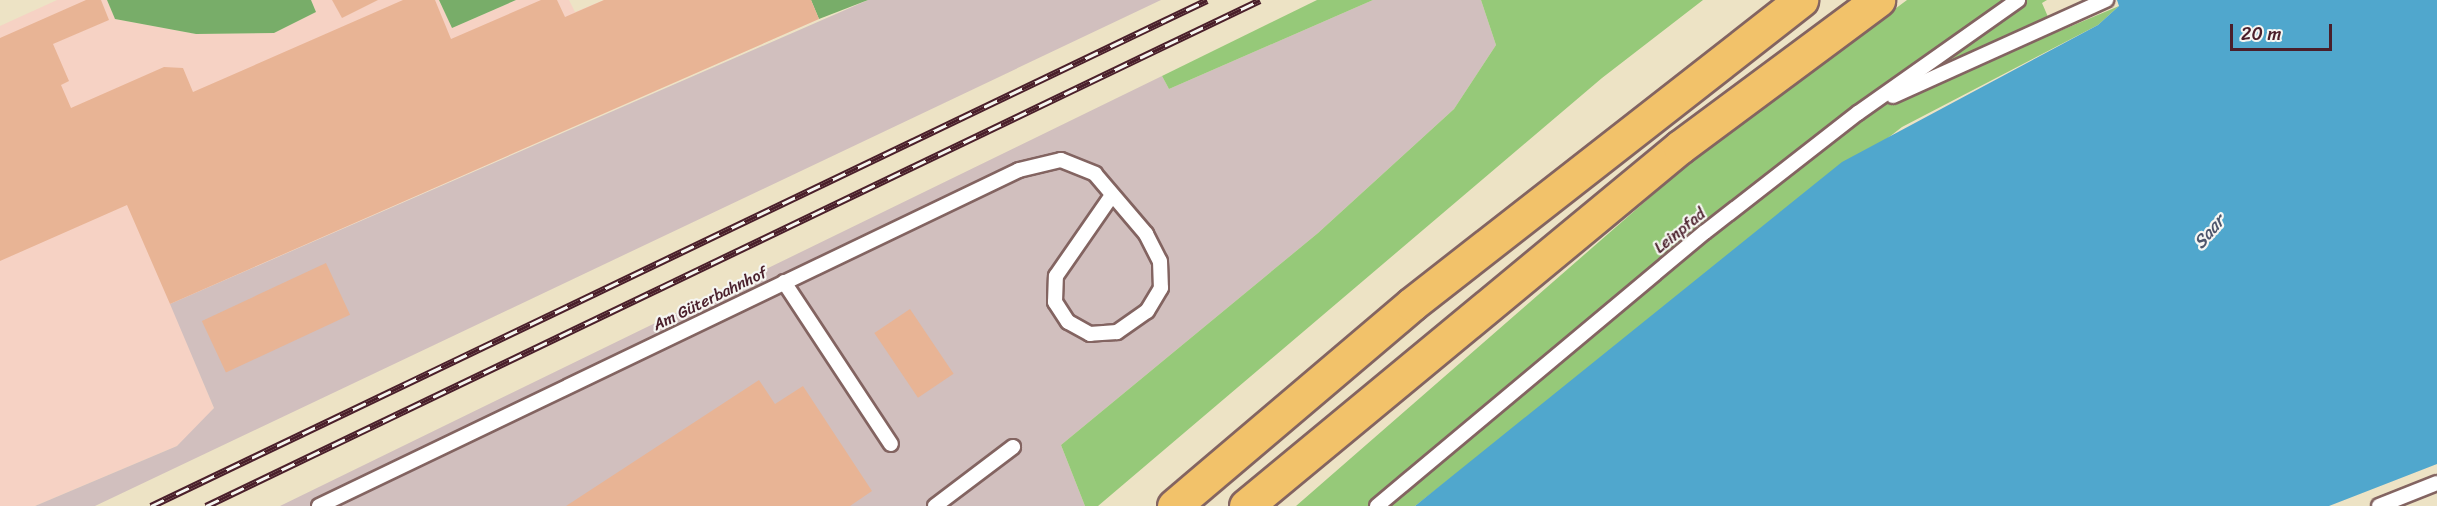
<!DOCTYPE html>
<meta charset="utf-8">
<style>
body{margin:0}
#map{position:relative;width:2437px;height:506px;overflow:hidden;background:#ede3c5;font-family:Sriracha,sans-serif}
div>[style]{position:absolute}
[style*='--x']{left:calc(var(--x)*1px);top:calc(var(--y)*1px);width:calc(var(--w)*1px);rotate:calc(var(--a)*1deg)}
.built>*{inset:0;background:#f6d2c4}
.industrial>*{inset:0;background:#d1bfbe}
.green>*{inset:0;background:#96c979}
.forest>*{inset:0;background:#78ad69}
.water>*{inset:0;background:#50a7cd}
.building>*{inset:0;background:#e8b495;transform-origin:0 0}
.roads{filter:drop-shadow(2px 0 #836461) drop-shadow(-2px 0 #836461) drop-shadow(0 2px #836461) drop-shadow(0 -2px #836461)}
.lane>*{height:14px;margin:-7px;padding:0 7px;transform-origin:7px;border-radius:7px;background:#fff}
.highway>*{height:33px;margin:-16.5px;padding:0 16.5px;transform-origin:16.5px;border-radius:16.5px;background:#f2c26a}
.rail>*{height:7px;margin-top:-3.5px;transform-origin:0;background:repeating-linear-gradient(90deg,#f6f6f2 0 14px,#4a1f2b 0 28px);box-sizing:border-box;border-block:2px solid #4a1f2b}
span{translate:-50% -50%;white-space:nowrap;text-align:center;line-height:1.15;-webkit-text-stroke:4.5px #f6f6f2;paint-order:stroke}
.street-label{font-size:16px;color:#4a1f2b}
.water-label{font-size:18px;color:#4c556c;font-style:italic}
.scale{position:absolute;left:2230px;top:24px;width:102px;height:27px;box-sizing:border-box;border:3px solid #4a1f2b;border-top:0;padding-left:8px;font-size:18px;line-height:21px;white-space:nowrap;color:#4a1f2b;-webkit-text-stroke:4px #f6f6f2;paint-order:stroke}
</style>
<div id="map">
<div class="built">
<div style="clip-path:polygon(57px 0,107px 0,115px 19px,196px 34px,274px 33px,316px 12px,311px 0,439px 0,452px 28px,516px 0,569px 0,575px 12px,604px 0,811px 0,819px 19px,171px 304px,214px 408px,200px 426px,177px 446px,35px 506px,0 506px,0 26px)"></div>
</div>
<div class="industrial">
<div style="clip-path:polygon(868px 0,1161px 0,95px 506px,35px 506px,177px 446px,214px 408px,170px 304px)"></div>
<div style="clip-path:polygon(1373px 0,1481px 0,1496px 45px,1454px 109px,1318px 233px,1061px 445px,1085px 506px,280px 506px,1162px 76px,1169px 89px)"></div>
</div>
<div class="green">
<div style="clip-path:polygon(1317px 0,1373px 0,1169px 89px,1162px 76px)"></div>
<div style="clip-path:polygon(1481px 0,1703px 0,1602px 78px,1098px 506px,1085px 506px,1061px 445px,1318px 233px,1454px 109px,1496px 45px)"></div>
<div style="clip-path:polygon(1907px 0,2047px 0,2042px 3px,2055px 33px,2119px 6px,2098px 25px,1902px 127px,1415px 506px,1296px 506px,1694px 159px)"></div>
</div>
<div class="forest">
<div style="clip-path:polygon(107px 0,311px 0,316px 12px,274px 33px,196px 34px,115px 19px)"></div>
<div style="clip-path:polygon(439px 0,516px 0,452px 28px)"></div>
<div style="clip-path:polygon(811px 0,868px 0,819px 19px)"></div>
</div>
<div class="water">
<div style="clip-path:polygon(2117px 0,2437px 0,2437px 464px,2329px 506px,1415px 506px,1842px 162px,2098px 25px,2119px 6px)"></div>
</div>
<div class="building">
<div style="clip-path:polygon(86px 0,101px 0,109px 20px,53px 44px,69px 81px,61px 85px,71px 108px,164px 67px,183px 68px,193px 92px,403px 0,435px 0,451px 39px,541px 0,557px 0,565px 17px,604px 0,811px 0,819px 19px,170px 304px,127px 205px,0 261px,0 38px)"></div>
<div style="clip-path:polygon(332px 0,378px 0,342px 18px)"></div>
<div style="left:326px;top:263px;width:57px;height:137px;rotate:65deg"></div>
<div style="left:910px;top:309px;width:78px;height:43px;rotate:56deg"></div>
<div style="clip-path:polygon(759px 380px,775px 404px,803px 386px,872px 491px,850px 506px,566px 506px)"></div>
</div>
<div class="roads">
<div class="lane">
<div style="--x:1893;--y:96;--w:234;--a:-24.3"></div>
<div style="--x:784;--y:282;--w:194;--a:56.6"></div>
<div style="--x:319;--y:506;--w:776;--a:-25.64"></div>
<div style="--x:1019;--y:170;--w:43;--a:-13.4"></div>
<div style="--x:1061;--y:160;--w:37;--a:22"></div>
<div style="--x:1095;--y:174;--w:79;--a:49.6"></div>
<div style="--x:1146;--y:234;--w:30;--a:63"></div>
<div style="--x:1160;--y:261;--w:27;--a:88"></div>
<div style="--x:1161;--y:288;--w:27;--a:121"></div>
<div style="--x:1147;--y:311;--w:37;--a:145"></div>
<div style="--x:1117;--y:332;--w:27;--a:176"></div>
<div style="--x:1090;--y:334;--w:25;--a:-151"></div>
<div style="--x:1068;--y:322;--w:24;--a:-123"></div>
<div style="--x:1055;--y:302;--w:26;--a:-88"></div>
<div style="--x:1056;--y:276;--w:98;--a:-55.3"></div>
<div style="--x:935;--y:506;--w:98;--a:-37.1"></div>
<div style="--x:1377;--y:506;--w:427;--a:-39.9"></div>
<div style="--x:1705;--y:232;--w:194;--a:-37.9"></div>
<div style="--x:1858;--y:113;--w:196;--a:-35.2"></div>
<div style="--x:2379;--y:506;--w:62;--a:-21.6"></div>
</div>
<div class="highway">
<div style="--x:1174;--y:506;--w:312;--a:-40.3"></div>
<div style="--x:1412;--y:304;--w:494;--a:-38"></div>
<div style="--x:1246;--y:506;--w:563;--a:-39.6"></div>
<div style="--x:1680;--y:147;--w:247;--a:-36.6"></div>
</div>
</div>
<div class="rail">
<div style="--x:151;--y:506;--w:1171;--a:-25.6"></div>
<div style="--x:206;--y:506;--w:1169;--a:-25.64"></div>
</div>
<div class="street-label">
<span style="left:1680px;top:231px;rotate:-39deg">Leinpfad</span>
<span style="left:710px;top:299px;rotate:-26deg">Am Güterbahnhof</span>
</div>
<div class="water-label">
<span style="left:2209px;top:232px;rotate:-50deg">Saar</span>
</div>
<div class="scale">20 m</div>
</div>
